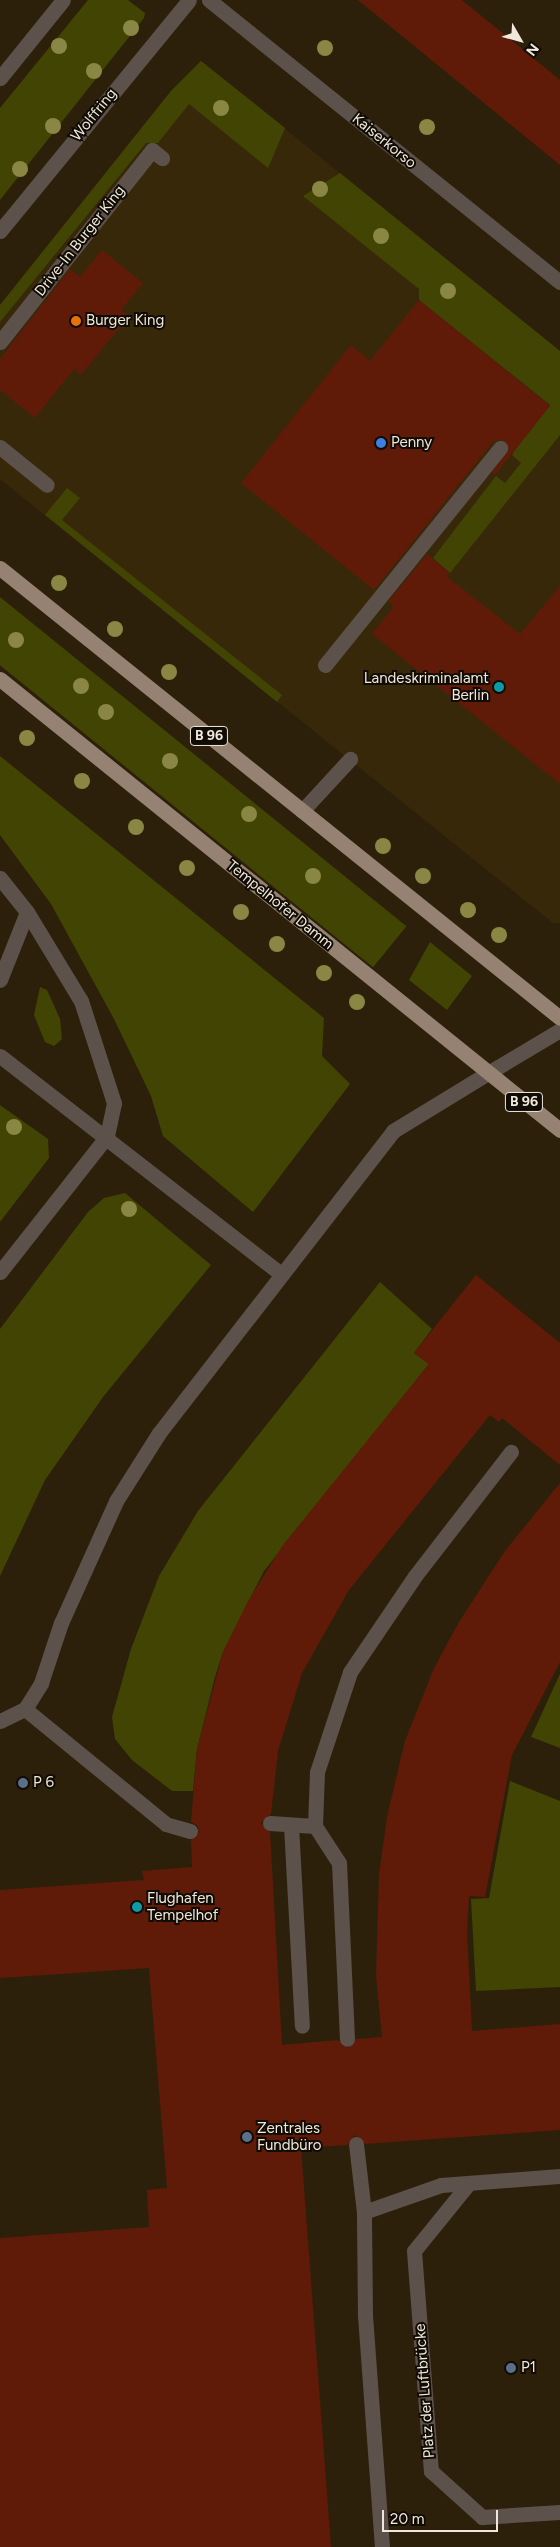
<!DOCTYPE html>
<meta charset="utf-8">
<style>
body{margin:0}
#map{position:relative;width:560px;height:2547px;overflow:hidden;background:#2d200a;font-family:Figtree,sans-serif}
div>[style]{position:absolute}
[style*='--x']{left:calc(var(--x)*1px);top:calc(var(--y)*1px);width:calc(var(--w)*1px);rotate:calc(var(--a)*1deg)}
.built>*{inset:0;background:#38280a}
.green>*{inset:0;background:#414403;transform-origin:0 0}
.building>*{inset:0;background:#5f1b07}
.lane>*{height:15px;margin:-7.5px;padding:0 7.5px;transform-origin:7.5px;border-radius:7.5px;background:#5d524b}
.street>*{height:15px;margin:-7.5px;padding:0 7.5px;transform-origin:7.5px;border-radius:7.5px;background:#5d524b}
.primary>*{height:15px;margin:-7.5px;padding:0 7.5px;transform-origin:7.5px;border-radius:7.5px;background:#968272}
.trees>*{width:16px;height:16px;margin:-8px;border-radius:50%;background:#898743}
.dots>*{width:14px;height:14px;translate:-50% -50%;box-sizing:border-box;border:2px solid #100b04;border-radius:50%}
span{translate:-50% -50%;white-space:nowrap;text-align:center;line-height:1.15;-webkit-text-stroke:4px #100b04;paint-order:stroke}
.shield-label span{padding:1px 4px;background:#100b04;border:1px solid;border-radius:4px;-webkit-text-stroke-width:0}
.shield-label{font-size:14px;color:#f0e8db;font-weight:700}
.street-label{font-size:15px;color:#f0e8db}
.poi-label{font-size:15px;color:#f0e8db}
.left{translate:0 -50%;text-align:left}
.right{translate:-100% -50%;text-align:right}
.north{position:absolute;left:495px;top:15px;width:50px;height:50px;-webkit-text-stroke:4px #100b04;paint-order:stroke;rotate:128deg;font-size:14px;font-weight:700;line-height:20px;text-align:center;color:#f0e8db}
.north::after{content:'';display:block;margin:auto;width:18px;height:22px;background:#f0e8db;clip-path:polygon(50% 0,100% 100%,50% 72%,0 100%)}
.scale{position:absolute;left:382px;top:2510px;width:116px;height:22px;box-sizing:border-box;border:2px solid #f0e8db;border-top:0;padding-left:6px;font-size:15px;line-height:18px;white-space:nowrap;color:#f0e8db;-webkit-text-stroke:4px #100b04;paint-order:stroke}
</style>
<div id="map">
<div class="built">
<div style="clip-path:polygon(201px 61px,560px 351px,560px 923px,553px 923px,0 479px,0 305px,171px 91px)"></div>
</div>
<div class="green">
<div style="clip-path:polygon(88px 0,128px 0,145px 13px,144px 18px,0 200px,0 108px)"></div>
<div style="clip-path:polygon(201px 61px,285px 128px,268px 168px,189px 104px,158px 143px,146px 143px,0 322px,0 305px,171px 91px)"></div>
<div style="clip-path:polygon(340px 173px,560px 351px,560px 435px,450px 573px,433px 558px,496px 476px,505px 483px,521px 463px,512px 455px,515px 450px,550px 405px,419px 300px,419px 289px,303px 196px)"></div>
<div style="clip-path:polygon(67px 488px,80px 498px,62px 520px,282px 695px,277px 702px,45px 515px)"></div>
<div style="left:0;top:597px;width:523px;height:53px;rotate:39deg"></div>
<div style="clip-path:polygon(0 756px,324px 1018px,322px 1056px,350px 1084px,253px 1212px,163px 1136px,151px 1096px,114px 1019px,51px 904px,0 835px)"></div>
<div style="clip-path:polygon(430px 942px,472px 976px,447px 1010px,409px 980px)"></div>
<div style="clip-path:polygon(40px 987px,47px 990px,60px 1019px,62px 1039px,54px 1046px,45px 1042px,34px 1015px)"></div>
<div style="clip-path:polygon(0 1105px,48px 1139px,49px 1158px,0 1222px)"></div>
<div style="clip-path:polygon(125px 1193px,211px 1265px,103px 1397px,45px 1480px,0 1576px,0 1329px,88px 1212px,104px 1198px)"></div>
<div style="clip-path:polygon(380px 1282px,432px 1329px,414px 1353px,429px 1364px,264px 1571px,223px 1652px,215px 1677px,197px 1749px,193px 1791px,172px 1791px,132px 1760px,115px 1739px,112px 1717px,131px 1649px,159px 1576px,198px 1511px)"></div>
<div style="clip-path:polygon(560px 1674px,560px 1748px,531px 1737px)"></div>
<div style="clip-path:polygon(510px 1781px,560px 1801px,560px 1987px,476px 1991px,471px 1899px,489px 1898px)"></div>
</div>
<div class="building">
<div style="clip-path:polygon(358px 0,462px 0,560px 80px,560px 165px)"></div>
<div style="clip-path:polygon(102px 250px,143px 283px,121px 310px,129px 316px,81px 375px,74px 369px,35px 418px,0 390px,0 359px,70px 269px,80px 277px)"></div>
<div style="clip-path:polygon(419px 300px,550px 406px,495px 475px,492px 473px,509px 449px,502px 439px,493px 442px,374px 590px,241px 483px,351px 345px,370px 361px)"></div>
<div style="clip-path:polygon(427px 554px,450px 573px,446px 576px,520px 634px,560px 586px,560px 784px,372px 634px,394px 606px,388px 602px)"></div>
<div style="clip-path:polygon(476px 1275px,560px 1343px,560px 1465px,502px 1418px,499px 1422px,490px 1415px,349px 1590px,302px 1673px,278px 1751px,271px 1814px,261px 1823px,270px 1832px,282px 2045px,338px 2040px,348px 2048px,356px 2039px,382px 2037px,376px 1976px,379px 1875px,387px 1817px,405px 1741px,434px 1668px,459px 1622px,505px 1551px,560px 1483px,560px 1662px,512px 1755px,485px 1897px,469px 1896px,467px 1933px,472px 2031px,560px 2024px,560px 2130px,365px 2144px,355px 2135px,347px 2145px,301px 2148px,331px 2547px,0 2547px,0 2238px,149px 2227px,147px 2190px,167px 2188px,149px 1968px,0 1978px,0 1890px,144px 1880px,142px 1871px,192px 1867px,191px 1840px,199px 1833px,197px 1825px,191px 1822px,197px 1749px,223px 1652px,248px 1601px,283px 1545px,429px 1364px,414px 1353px)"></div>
</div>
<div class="lane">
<div style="--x:0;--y:342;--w:245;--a:-51.6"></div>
<div style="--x:152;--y:150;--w:13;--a:39"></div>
<div style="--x:0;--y:447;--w:60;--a:39"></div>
<div style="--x:325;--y:665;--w:279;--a:-51.1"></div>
<div style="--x:302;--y:811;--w:71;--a:-47.3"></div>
<div style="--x:0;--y:878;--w:43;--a:51.5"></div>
<div style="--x:27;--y:912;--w:73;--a:111.7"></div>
<div style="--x:0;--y:1056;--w:356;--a:37.8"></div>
<div style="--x:0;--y:1272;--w:173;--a:-51.8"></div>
<div style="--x:107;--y:1136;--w:34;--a:-78"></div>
<div style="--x:114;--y:1103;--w:107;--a:-107.9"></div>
<div style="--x:81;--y:1001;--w:104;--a:-121.2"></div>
<div style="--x:0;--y:1721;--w:28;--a:-26"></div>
<div style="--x:270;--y:1823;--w:45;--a:3.8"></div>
<div style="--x:315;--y:1826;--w:54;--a:-87.9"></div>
<div style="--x:317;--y:1772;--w:105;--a:-71.7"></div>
<div style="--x:350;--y:1672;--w:116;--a:-55.9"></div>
<div style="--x:415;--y:1576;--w:157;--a:-52.3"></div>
<div style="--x:291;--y:1825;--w:201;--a:86.9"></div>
<div style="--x:315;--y:1826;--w:44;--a:57"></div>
<div style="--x:339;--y:1863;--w:176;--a:87.4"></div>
<div style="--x:190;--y:1831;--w:25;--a:-164"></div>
<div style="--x:166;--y:1824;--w:182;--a:-140.8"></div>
<div style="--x:25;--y:1709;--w:31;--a:-58"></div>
<div style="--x:41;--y:1683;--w:63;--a:-71.6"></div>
<div style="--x:61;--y:1623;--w:134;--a:-65.7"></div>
<div style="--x:116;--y:1501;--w:80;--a:-57.7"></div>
<div style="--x:159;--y:1433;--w:382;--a:-52.2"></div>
<div style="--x:393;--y:1131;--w:111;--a:-31.4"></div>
<div style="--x:356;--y:2144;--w:68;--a:83.3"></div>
<div style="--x:469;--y:2183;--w:87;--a:129"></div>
<div style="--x:414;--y:2251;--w:221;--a:85.6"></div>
<div style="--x:431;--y:2471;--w:69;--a:42"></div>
<div style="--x:482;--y:2517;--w:78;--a:-3.7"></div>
<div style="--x:382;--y:2547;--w:234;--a:-94.2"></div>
<div style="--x:365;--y:2314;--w:102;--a:-90.6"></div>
<div style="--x:364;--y:2212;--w:82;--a:-19.3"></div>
<div style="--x:441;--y:2185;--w:119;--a:-4.3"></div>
</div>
<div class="street">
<div style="--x:209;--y:0;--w:450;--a:38.8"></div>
<div style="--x:0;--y:78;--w:100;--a:-51.1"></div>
<div style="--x:0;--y:231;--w:298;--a:-50.7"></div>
<div style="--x:488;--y:1073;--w:84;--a:-30.8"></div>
</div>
<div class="primary">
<div style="--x:0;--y:568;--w:718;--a:38.78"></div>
<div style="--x:0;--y:679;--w:719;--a:38.85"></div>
</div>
<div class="trees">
<div style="left:131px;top:28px"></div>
<div style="left:59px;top:46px"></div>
<div style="left:325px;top:48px"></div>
<div style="left:94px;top:71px"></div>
<div style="left:221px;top:108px"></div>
<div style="left:53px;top:126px"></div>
<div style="left:427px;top:127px"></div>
<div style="left:20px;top:169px"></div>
<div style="left:320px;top:189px"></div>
<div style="left:381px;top:236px"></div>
<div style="left:448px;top:291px"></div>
<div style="left:59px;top:583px"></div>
<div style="left:115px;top:629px"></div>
<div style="left:16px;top:640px"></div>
<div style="left:169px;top:672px"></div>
<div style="left:81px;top:686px"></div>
<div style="left:106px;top:712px"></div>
<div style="left:27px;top:738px"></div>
<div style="left:170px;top:761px"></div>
<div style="left:82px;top:781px"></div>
<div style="left:249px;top:814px"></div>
<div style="left:136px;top:827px"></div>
<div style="left:383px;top:846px"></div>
<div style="left:187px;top:868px"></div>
<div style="left:313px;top:876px"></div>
<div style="left:423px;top:876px"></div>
<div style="left:468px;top:910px"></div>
<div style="left:241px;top:912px"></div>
<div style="left:499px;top:935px"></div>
<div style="left:277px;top:944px"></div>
<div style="left:324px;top:973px"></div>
<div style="left:357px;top:1002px"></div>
<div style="left:14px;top:1127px"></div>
<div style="left:129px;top:1209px"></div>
</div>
<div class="dots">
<div style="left:76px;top:321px;background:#e8710a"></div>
<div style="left:381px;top:443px;background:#3f7fe0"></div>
<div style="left:499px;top:687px;background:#0f9aa8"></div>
<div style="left:23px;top:1783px;background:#5c6f8a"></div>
<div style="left:137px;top:1907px;background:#0f9aa8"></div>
<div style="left:247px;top:2137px;background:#5c6f8a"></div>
<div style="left:511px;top:2368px;background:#5c6f8a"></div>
</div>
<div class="shield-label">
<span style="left:209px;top:736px">B 96</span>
<span style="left:524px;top:1102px">B 96</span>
</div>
<div class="street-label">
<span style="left:94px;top:115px;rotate:-51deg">Wolffring</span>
<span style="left:384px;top:141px;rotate:39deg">Kaiserkorso</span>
<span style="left:80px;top:241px;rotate:-52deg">Drive-In Burger King</span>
<span style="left:280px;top:905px;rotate:39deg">Tempelhofer Damm</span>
<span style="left:425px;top:2391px;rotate:-94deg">Platz der Luftbrücke</span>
</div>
<div class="poi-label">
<span class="left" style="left:86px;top:321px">Burger King</span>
<span class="left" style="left:391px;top:443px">Penny</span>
<span class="right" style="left:489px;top:687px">Landeskriminalamt<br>Berlin</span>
<span class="left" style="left:33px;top:1783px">P 6</span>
<span class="left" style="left:147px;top:1907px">Flughafen<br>Tempelhof</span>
<span class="left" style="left:257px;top:2137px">Zentrales<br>Fundbüro</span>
<span class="left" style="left:521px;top:2368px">P1</span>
</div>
<div class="north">N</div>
<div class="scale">20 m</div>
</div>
